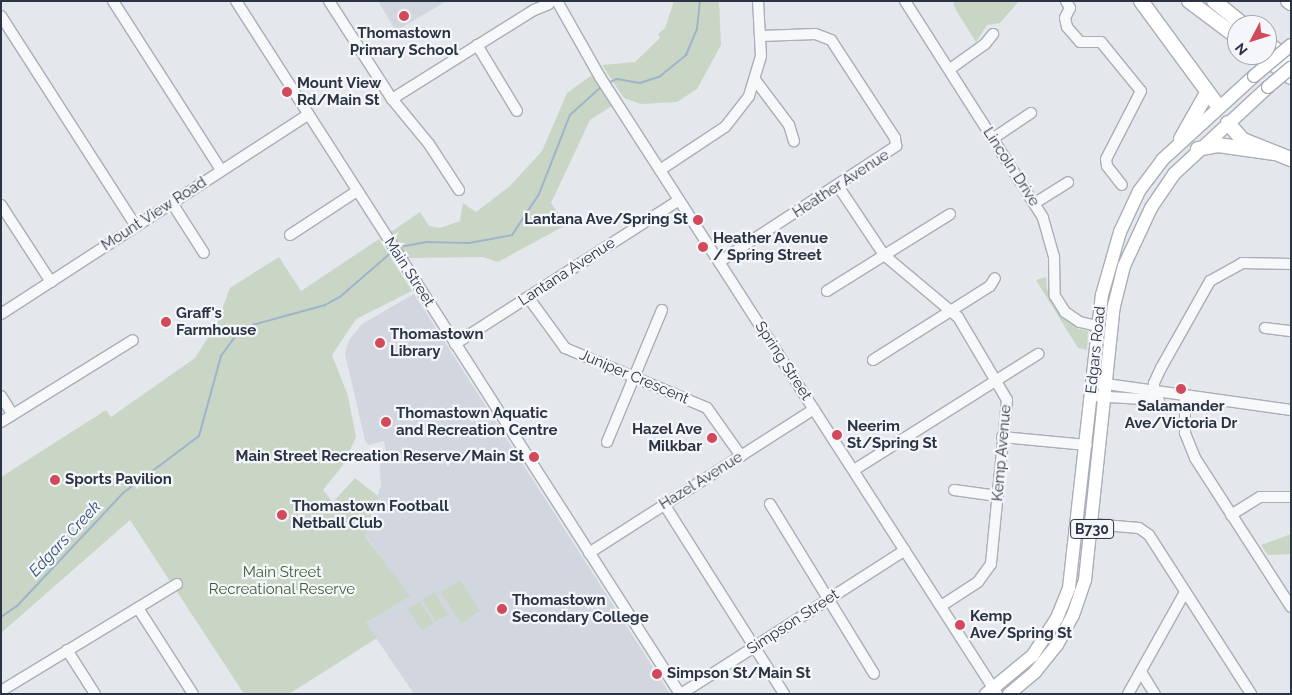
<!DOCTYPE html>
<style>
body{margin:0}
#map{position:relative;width:1292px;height:695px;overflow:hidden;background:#e4e7ec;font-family:Raleway,sans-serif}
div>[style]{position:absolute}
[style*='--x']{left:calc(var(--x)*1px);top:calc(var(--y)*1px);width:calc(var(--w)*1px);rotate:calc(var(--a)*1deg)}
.built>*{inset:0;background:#d2d6de}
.green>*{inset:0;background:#c9d6c5;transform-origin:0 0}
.stream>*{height:2px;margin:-1px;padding:0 1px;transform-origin:1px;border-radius:1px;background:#9fb4cc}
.roads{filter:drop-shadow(1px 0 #a9aeb7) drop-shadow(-1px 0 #a9aeb7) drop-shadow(0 1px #a9aeb7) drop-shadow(0 -1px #a9aeb7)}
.minor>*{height:10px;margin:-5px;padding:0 5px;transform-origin:5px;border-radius:5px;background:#f7f8fa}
.major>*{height:12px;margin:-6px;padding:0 6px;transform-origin:6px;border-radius:6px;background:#fff}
.highway>*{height:14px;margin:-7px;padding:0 7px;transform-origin:7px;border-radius:7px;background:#fff}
.bridges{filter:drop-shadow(1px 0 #a3abb8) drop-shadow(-1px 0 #a3abb8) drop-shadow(0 1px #a3abb8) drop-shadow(0 -1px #a3abb8)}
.major-bridge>*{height:12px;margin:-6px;padding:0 6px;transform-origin:6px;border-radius:6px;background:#fff}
.dots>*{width:14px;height:14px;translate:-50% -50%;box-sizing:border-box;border:2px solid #f4f6f9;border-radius:50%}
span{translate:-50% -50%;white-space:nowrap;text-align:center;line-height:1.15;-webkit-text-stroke:4.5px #f4f6f9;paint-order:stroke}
.shield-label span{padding:1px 4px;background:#f4f6f9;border:1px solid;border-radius:4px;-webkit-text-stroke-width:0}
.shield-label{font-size:14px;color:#2b3445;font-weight:700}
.poi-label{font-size:15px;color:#2b3445;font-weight:700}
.left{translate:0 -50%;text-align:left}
.right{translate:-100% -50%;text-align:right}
.street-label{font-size:15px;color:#2b3445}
.park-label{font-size:15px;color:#3f6138}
.water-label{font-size:16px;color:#34527a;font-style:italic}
.frame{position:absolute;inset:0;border:2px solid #2b3445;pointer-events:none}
.north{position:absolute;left:1227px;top:15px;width:50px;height:50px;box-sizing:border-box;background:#f4f6f9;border:1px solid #a4a8b1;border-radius:50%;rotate:230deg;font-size:14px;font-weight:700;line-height:20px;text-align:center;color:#2b3445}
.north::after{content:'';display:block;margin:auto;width:18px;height:22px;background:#d1495b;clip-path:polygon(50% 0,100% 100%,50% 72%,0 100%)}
</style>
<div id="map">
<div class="built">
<div style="clip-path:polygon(378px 1px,444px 1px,445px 2px,396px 31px)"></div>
<div style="clip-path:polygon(414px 294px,670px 694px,414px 694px,366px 623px,409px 596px,365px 535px,381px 485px,379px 455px,386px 452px,384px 441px,368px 445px,365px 440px,345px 354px,349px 340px,362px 324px)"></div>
</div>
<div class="green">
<div style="clip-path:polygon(674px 1px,719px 1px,721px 45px,697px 89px,677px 102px,641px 104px,624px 98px,602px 65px,635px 62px,660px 38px,658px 34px,665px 28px)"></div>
<div style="clip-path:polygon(955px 1px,1019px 1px,1000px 23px,987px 25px,976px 42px,953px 5px)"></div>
<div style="clip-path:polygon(592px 75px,612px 106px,590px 120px,551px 203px,566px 225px,498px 262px,483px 257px,408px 258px,391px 232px,420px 212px,429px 226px,440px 228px,460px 221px,463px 203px,476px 212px,510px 186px,542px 151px,567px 93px)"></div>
<div style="clip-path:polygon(379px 239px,412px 291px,356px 319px,332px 355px,348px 396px,356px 437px,343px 465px,323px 490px,333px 502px,355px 478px,378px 496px,365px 536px,410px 596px,366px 623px,377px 638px,289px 694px,244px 694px,130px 520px,1px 633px,1px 477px,106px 410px,111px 417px,195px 358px,217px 323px,230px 288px,279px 257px,301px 291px)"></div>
<div style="clip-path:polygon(1046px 277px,1047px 289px,1059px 312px,1078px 329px,1088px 331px,1087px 350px,1078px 348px,1036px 280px)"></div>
<div style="clip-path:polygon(1291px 534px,1291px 554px,1268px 555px,1261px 545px)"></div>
<div style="left:460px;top:580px;width:37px;height:23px;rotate:57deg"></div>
<div style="left:434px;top:592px;width:26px;height:14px;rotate:58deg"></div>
<div style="left:420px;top:601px;width:26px;height:14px;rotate:58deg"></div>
</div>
<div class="stream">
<div style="--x:608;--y:83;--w:10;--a:-24"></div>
<div style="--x:617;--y:79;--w:23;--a:10"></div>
<div style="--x:640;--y:83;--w:20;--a:-18"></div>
<div style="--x:659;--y:77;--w:35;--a:-39"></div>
<div style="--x:686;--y:55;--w:28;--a:-67"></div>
<div style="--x:697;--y:29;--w:28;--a:-84"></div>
<div style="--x:399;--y:247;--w:27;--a:-10"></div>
<div style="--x:426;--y:242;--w:43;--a:1.3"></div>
<div style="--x:469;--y:243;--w:44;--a:-10.5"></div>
<div style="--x:512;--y:235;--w:49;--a:-56.6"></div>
<div style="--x:539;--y:194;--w:85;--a:-68.6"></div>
<div style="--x:570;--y:115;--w:43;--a:-42.2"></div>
<div style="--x:1;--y:617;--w:19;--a:-35"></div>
<div style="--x:17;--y:606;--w:155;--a:-46.8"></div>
<div style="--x:123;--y:493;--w:95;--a:-36.9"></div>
<div style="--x:199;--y:436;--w:83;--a:-74.6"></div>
<div style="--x:221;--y:356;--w:27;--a:-54"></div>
<div style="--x:237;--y:334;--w:17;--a:-31"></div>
<div style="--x:252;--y:325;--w:76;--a:-15.3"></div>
<div style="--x:325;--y:305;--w:18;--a:-29"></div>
<div style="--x:341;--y:296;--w:69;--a:-40.9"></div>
</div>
<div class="roads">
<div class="minor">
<div style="--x:113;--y:1;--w:201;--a:57.4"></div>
<div style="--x:236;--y:1;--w:823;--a:57.35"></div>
<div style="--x:329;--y:1;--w:117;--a:57.3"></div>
<div style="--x:392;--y:99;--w:58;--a:50.6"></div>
<div style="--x:429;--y:144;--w:55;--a:56.9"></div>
<div style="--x:557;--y:1;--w:87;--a:60.5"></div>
<div style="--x:600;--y:77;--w:734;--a:57.24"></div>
<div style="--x:905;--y:1;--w:257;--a:57.5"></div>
<div style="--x:1043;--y:218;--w:41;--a:74.2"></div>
<div style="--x:1054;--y:257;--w:39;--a:89"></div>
<div style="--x:1055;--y:296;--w:19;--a:58"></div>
<div style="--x:1065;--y:312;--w:18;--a:34"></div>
<div style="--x:1080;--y:322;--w:18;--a:13"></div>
<div style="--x:1066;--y:1;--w:8;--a:60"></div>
<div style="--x:1070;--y:8;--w:11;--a:117"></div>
<div style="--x:1065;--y:18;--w:9;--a:77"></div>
<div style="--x:1067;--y:27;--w:20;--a:49"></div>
<div style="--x:1080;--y:42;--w:21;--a:0"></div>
<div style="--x:1101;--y:42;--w:63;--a:50.8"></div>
<div style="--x:1141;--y:91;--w:76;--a:117.2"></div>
<div style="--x:1106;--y:159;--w:7;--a:82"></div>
<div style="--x:1107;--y:166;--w:24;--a:52"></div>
<div style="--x:1;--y:16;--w:250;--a:57.3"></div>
<div style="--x:477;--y:45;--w:77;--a:58.8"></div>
<div style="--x:950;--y:69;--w:43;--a:-35.5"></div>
<div style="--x:985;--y:44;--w:13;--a:-51"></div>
<div style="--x:756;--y:81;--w:55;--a:53.1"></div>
<div style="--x:789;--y:125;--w:17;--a:73"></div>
<div style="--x:392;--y:99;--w:168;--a:-32.1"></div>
<div style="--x:534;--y:10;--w:16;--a:-22"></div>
<div style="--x:992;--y:139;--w:47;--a:-33.7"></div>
<div style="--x:660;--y:170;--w:78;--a:-33.5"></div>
<div style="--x:725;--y:127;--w:39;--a:-52"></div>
<div style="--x:749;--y:96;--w:42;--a:-73.3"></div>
<div style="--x:761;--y:56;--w:55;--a:-93.1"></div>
<div style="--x:838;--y:186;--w:83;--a:56.3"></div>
<div style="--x:884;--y:255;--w:97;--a:40"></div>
<div style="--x:958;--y:317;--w:96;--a:59.4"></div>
<div style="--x:1007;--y:400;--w:165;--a:95.6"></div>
<div style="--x:991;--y:564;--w:22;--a:126"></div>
<div style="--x:978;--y:582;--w:44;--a:147"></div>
<div style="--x:172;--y:203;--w:59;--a:57.4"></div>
<div style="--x:1035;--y:203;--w:39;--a:-32"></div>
<div style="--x:1;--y:205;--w:92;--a:57"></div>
<div style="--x:290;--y:235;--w:80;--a:-33.3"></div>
<div style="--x:719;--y:262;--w:212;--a:-33.2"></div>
<div style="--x:896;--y:146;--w:8;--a:-97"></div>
<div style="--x:895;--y:138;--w:117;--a:-123.1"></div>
<div style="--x:831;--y:40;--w:17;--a:-159"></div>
<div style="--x:815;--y:34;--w:54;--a:177.9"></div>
<div style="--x:827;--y:291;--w:145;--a:-32"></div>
<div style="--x:528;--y:297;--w:63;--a:54"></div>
<div style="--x:565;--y:348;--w:154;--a:22.9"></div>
<div style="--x:707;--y:408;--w:59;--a:54.7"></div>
<div style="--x:1;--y:314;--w:366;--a:-33"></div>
<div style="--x:1265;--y:328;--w:26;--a:7"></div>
<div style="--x:455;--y:344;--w:266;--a:-32.7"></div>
<div style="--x:873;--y:360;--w:138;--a:-32.3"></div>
<div style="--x:990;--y:286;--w:9;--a:-58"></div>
<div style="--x:1099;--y:383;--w:194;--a:8"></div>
<div style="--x:1;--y:396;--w:22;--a:58"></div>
<div style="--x:1092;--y:396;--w:67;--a:3.4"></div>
<div style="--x:1185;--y:398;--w:35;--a:90"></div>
<div style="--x:1185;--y:433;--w:27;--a:68"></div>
<div style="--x:1195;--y:458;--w:177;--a:57.2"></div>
<div style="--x:1154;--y:400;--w:17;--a:-90"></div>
<div style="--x:1154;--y:383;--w:17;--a:-65"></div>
<div style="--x:1161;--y:368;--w:100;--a:-60.6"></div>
<div style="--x:1210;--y:281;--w:37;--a:-29"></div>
<div style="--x:1242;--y:263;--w:49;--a:1.2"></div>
<div style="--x:1;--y:422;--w:155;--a:-31.8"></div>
<div style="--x:1002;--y:437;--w:85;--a:5.4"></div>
<div style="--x:607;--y:442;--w:143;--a:-67.4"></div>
<div style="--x:854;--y:470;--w:218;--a:-32.2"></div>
<div style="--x:954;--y:490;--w:44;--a:7.8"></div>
<div style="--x:664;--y:504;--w:225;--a:57.7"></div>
<div style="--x:770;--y:504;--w:199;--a:58.5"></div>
<div style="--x:1231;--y:515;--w:34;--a:-32"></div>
<div style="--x:1260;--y:497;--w:31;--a:0"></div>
<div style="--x:1092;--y:524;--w:47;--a:4.9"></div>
<div style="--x:1139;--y:528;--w:12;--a:35"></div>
<div style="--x:1149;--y:535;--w:189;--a:57.3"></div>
<div style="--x:589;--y:553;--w:267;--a:-32.6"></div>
<div style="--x:138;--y:608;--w:102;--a:57.4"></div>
<div style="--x:67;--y:650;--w:52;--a:57.5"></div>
<div style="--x:1141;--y:672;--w:26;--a:58"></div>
<div style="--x:1;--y:691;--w:206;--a:-31.3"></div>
<div style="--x:681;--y:694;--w:266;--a:-32.7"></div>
<div style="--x:1128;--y:694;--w:117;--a:-60.8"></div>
</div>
<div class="major">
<div style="--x:986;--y:694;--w:61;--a:-39.7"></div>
<div style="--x:1033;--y:655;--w:44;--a:-57"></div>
<div style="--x:1057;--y:618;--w:32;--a:-68"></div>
<div style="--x:1069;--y:588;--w:295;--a:-83.6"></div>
<div style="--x:1102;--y:295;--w:66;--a:-74.1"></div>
<div style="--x:1120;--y:232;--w:45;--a:-65.1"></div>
<div style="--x:1139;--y:191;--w:39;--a:-53"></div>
<div style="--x:1162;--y:160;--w:125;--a:-42.4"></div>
<div style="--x:1009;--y:694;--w:34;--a:-40"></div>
<div style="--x:1035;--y:672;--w:35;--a:-51"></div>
<div style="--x:1057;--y:645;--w:34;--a:-62"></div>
<div style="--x:1073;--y:615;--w:37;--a:-71"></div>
<div style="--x:1085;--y:580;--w:276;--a:-84"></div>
<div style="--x:1114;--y:306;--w:41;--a:-76"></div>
<div style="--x:1124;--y:266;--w:64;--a:-65"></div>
<div style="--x:1151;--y:208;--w:41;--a:-55.9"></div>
<div style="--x:1174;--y:174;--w:128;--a:-42.8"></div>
</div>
<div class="highway">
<div style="--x:1141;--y:1;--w:130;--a:53.7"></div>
<div style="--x:1189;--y:1;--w:60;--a:36.9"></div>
<div style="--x:1214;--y:1;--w:38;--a:39"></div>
<div style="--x:1288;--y:1;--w:4;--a:34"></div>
<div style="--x:1267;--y:43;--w:30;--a:37"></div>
<div style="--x:1261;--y:55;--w:37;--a:36"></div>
<div style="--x:1228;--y:123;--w:23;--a:49"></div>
<div style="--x:1243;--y:140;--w:52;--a:21.6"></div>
<div style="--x:1181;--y:139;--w:53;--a:-60.5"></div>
<div style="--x:1198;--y:149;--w:20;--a:-11"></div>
<div style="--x:1218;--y:145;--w:57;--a:8.1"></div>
</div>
</div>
<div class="bridges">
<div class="major-bridge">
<div style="--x:1254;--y:76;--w:48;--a:-40"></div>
<div style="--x:1268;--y:87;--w:30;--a:-40"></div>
</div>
</div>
<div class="dots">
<div style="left:404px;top:16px;background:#d1495b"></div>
<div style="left:287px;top:92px;background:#d1495b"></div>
<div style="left:698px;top:220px;background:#d1495b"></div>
<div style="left:703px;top:247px;background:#d1495b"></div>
<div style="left:166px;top:322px;background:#d1495b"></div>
<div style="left:380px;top:343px;background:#d1495b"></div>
<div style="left:1181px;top:389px;background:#d1495b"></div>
<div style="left:386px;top:422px;background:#d1495b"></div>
<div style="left:837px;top:435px;background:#d1495b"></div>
<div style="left:712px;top:438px;background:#d1495b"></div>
<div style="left:534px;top:457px;background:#d1495b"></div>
<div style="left:55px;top:480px;background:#d1495b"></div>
<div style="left:282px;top:515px;background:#d1495b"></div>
<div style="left:502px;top:609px;background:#d1495b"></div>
<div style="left:960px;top:625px;background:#d1495b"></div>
<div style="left:657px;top:674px;background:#d1495b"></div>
</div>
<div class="shield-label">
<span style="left:1092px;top:529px">B730</span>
</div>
<div class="poi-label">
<span style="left:404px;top:42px">Thomastown<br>Primary School</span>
<span class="left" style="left:297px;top:92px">Mount View<br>Rd/Main St</span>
<span class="right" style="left:688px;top:220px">Lantana Ave/Spring St</span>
<span class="left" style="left:713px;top:247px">Heather Avenue<br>/ Spring Street</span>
<span class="left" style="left:176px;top:322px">Graff's<br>Farmhouse</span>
<span class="left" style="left:390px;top:343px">Thomastown<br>Library</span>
<span style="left:1181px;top:415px">Salamander<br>Ave/Victoria Dr</span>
<span class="left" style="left:396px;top:422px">Thomastown Aquatic<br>and Recreation Centre</span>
<span class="left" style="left:847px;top:435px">Neerim<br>St/Spring St</span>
<span class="right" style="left:702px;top:438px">Hazel Ave<br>Milkbar</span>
<span class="right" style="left:524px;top:457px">Main Street Recreation Reserve/Main St</span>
<span class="left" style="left:65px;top:480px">Sports Pavilion</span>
<span class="left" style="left:292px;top:515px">Thomastown Football<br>Netball Club</span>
<span class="left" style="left:512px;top:609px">Thomastown<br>Secondary College</span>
<span class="left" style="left:970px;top:625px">Kemp<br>Ave/Spring St</span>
<span class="left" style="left:667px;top:674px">Simpson St/Main St</span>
</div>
<div class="street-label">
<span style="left:1011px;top:167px;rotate:57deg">Lincoln Drive</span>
<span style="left:841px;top:184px;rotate:-33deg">Heather Avenue</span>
<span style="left:154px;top:214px;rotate:-33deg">Mount View Road</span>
<span style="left:409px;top:272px;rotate:57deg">Main Street</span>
<span style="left:567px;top:272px;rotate:-33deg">Lantana Avenue</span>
<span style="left:1096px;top:350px;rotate:-84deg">Edgars Road</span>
<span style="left:783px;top:361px;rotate:57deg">Spring Street</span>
<span style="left:634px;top:377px;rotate:23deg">Juniper Crescent</span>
<span style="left:1002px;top:453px;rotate:-85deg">Kemp Avenue</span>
<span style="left:701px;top:481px;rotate:-32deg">Hazel Avenue</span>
<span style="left:793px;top:622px;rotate:-33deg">Simpson Street</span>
</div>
<div class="park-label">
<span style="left:282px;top:581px">Main Street<br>Recreational Reserve</span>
</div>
<div class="water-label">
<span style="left:65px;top:539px;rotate:-47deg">Edgars Creek</span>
</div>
<div class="frame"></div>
<div class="north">N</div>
</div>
